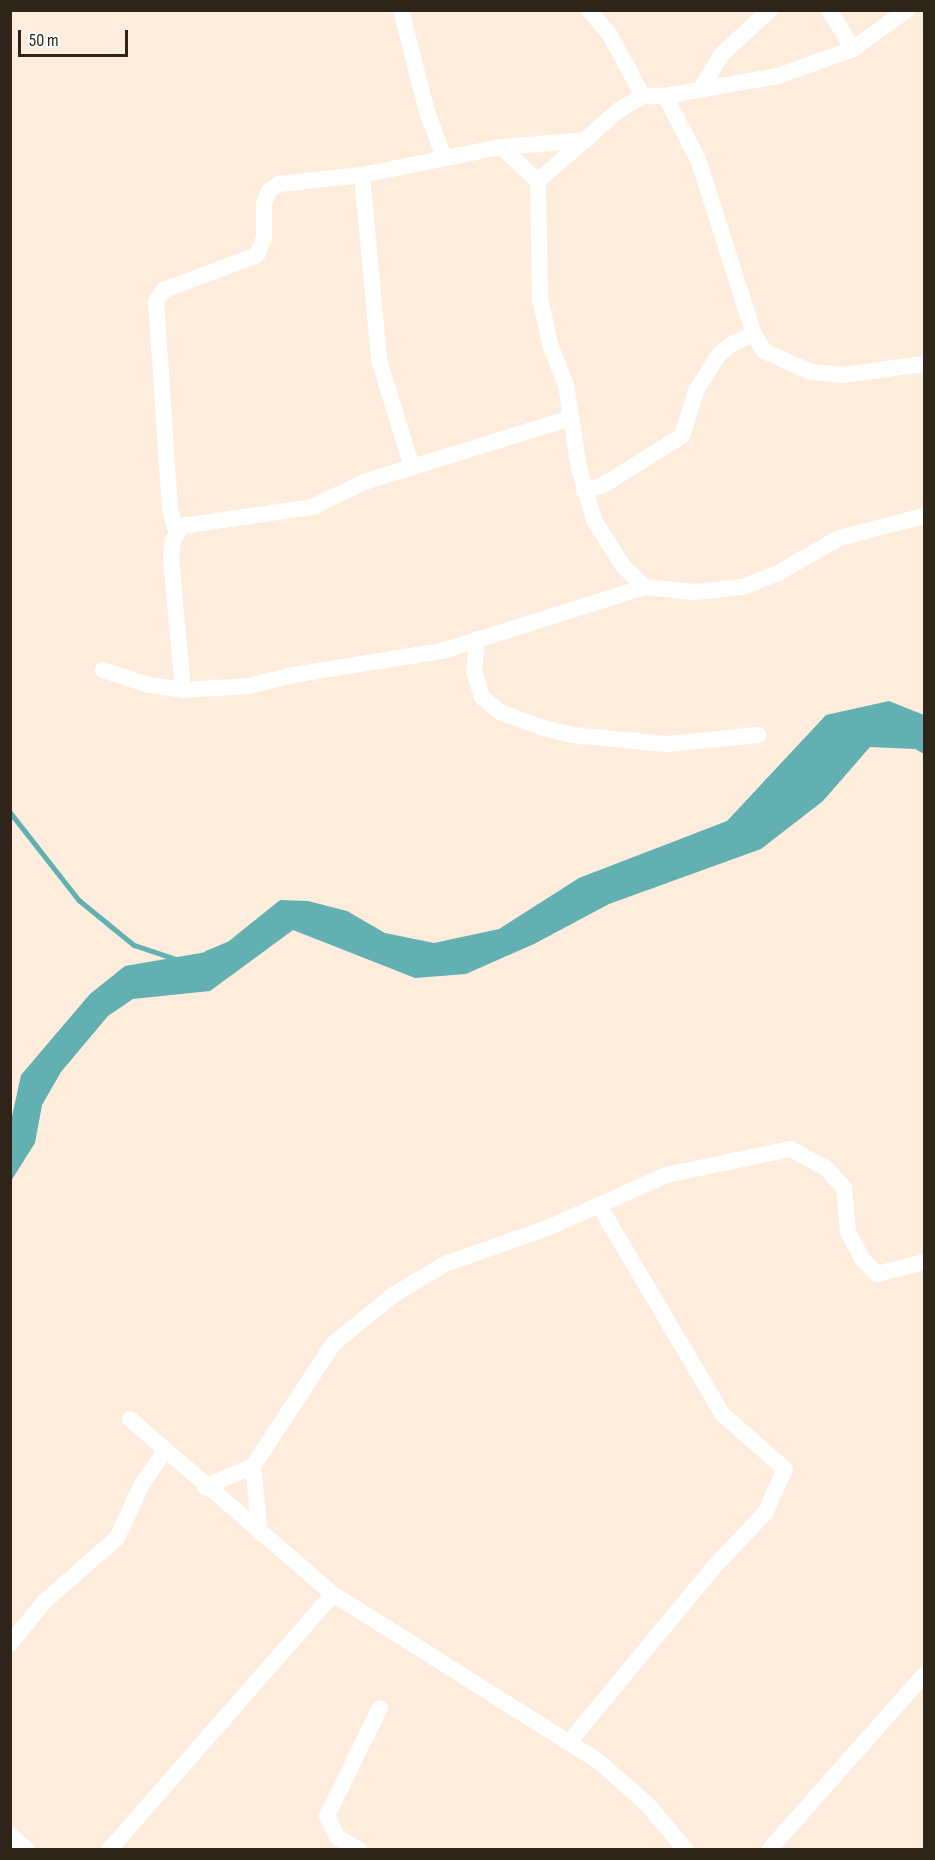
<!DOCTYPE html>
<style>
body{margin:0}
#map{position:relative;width:935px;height:1860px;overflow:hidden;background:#feeddc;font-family:"Sofia Sans Condensed",sans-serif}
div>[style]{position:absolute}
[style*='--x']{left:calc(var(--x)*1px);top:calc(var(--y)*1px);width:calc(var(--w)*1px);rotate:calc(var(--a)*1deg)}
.water>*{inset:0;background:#63b0b3}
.stream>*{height:4.5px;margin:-2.25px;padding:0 2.25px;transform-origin:2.25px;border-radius:2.25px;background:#63b0b3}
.minor>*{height:16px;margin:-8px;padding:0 8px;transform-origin:8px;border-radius:8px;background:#fff}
span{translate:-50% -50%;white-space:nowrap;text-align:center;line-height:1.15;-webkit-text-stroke:4.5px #fdfdfd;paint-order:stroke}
.frame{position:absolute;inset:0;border:12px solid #2e2419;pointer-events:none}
.scale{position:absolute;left:18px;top:30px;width:110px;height:27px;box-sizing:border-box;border:3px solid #2e2419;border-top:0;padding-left:8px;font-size:18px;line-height:21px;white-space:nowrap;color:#2e2419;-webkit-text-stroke:4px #fdfdfd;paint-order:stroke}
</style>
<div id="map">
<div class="water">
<div style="clip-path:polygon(889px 701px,924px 715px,924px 754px,915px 749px,870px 747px,823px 801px,761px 849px,609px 904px,534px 944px,466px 974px,415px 978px,293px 930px,210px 991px,133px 999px,108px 1016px,61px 1072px,42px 1105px,35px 1143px,11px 1181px,11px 1121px,21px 1075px,90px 994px,125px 966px,218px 950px,280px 900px,308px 901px,347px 911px,385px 933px,434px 943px,499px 929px,579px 878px,727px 821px,826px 715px)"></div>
</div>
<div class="stream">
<div style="--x:10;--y:812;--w:112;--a:51.9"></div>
<div style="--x:79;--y:900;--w:71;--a:39.3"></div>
<div style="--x:134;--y:945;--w:44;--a:18.4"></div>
<div style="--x:206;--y:953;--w:25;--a:-23"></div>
</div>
<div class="minor">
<div style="--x:401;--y:10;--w:105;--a:75.7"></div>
<div style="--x:427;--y:112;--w:48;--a:69.3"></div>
<div style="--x:589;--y:10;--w:33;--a:50"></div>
<div style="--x:610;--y:35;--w:69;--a:61.6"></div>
<div style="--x:829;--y:10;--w:46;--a:58.4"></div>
<div style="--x:907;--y:10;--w:67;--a:144.2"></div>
<div style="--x:853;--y:49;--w:80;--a:160.2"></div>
<div style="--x:778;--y:76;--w:115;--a:170"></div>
<div style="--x:665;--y:96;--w:22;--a:180"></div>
<div style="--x:643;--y:96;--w:28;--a:150"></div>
<div style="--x:619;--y:110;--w:108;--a:138.8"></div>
<div style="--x:538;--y:181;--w:118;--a:89"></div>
<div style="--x:540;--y:299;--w:49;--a:77.1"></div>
<div style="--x:551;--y:347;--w:41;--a:68.5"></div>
<div style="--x:566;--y:385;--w:84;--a:81.1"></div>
<div style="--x:579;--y:468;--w:54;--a:73.9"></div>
<div style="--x:594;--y:520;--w:54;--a:57.8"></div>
<div style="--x:623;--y:566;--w:30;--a:44"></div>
<div style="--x:645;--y:587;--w:50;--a:5.7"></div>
<div style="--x:695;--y:592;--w:48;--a:-5.9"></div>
<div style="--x:743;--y:587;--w:38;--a:-22"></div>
<div style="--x:778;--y:573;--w:70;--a:-29.8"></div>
<div style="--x:839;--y:538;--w:88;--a:-14.5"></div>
<div style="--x:702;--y:87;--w:37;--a:-59"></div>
<div style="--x:721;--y:55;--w:67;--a:-42.6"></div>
<div style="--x:665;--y:96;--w:71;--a:62.4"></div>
<div style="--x:698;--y:159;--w:184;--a:72.3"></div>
<div style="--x:754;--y:334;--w:20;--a:60"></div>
<div style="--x:764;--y:351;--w:51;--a:24.1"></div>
<div style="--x:811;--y:372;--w:32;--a:5"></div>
<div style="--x:843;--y:375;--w:82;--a:-7.7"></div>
<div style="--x:501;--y:147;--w:50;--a:42.6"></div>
<div style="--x:362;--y:175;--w:186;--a:84.7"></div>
<div style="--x:379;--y:360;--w:112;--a:72.9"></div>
<div style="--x:584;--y:491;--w:22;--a:-18"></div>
<div style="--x:605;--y:484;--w:91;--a:-31.9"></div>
<div style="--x:682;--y:436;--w:47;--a:-72.7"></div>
<div style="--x:696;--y:391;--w:40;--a:-58"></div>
<div style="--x:717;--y:357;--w:18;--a:-43"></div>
<div style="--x:730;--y:345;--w:26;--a:-25"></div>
<div style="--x:177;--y:534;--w:25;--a:-106"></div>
<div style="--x:170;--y:510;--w:209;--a:-93.8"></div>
<div style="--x:156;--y:301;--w:14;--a:-54"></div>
<div style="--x:164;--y:290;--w:99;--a:-20.6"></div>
<div style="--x:257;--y:255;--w:18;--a:-68"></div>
<div style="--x:264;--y:238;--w:34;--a:-90"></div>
<div style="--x:264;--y:204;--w:14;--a:-69"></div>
<div style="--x:269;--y:191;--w:12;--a:-35"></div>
<div style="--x:279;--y:184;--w:83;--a:-6.2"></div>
<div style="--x:362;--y:175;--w:142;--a:-11.4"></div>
<div style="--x:501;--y:147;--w:86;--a:-4.7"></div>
<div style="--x:477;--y:639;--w:32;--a:95"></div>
<div style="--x:474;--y:671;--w:27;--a:73"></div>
<div style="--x:482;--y:697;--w:23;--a:40"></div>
<div style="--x:500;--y:712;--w:46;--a:20.4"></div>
<div style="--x:543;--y:728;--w:31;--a:13"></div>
<div style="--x:573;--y:735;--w:94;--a:5.5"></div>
<div style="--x:667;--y:744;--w:92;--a:-5.6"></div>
<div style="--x:103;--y:670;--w:48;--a:18.1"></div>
<div style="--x:149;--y:685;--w:34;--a:8"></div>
<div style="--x:183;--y:690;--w:66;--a:-3.5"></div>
<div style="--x:249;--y:686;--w:45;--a:-14"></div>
<div style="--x:293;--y:675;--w:151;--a:-9.2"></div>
<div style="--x:442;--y:651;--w:213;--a:-17.5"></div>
<div style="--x:183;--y:690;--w:132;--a:-95.2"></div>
<div style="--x:171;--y:559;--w:19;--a:-84"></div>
<div style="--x:173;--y:540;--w:17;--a:-57"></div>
<div style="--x:182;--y:526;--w:131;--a:-8.3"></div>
<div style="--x:312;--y:507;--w:58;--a:-25.7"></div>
<div style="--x:364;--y:482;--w:217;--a:-17.2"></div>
<div style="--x:130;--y:1419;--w:268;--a:40.8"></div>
<div style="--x:333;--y:1594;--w:312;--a:32.2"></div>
<div style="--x:597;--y:1760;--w:67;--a:41.3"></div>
<div style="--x:647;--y:1804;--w:60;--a:49.7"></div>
<div style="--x:253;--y:1466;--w:68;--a:84.1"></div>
<div style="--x:205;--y:1487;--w:52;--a:-23.6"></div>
<div style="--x:253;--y:1466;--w:146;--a:-56.7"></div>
<div style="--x:333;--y:1344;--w:77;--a:-39.2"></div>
<div style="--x:393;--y:1295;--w:61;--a:-30.8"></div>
<div style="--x:445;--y:1264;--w:111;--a:-19.4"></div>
<div style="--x:550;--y:1227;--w:127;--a:-24.1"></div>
<div style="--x:666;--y:1175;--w:127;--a:-11.8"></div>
<div style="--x:790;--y:1149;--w:41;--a:27.8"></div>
<div style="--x:826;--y:1168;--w:27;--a:48"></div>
<div style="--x:844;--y:1188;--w:44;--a:84.8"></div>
<div style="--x:848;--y:1232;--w:32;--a:62"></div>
<div style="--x:863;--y:1260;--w:20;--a:45"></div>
<div style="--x:877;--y:1274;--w:49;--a:-14.3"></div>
<div style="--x:10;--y:1644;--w:55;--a:-50.9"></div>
<div style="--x:45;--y:1601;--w:96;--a:-41.2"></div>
<div style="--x:117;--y:1538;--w:60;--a:-65.2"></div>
<div style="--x:142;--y:1484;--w:40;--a:-55.1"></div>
<div style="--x:570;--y:1741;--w:224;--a:-50.4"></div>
<div style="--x:713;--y:1568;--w:76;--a:-46.6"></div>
<div style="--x:765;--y:1513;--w:48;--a:-65.6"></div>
<div style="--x:785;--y:1469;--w:82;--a:-138.9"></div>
<div style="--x:723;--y:1415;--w:244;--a:-120.6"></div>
<div style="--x:10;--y:1835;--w:23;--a:41"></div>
<div style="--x:109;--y:1850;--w:340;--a:-48.8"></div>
<div style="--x:360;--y:1850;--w:26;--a:-151"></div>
<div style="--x:337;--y:1837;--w:23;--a:-115"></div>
<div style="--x:327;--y:1816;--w:120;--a:-63.9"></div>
<div style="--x:769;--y:1850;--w:234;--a:-48.5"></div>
</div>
<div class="frame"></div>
<div class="scale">50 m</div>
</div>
